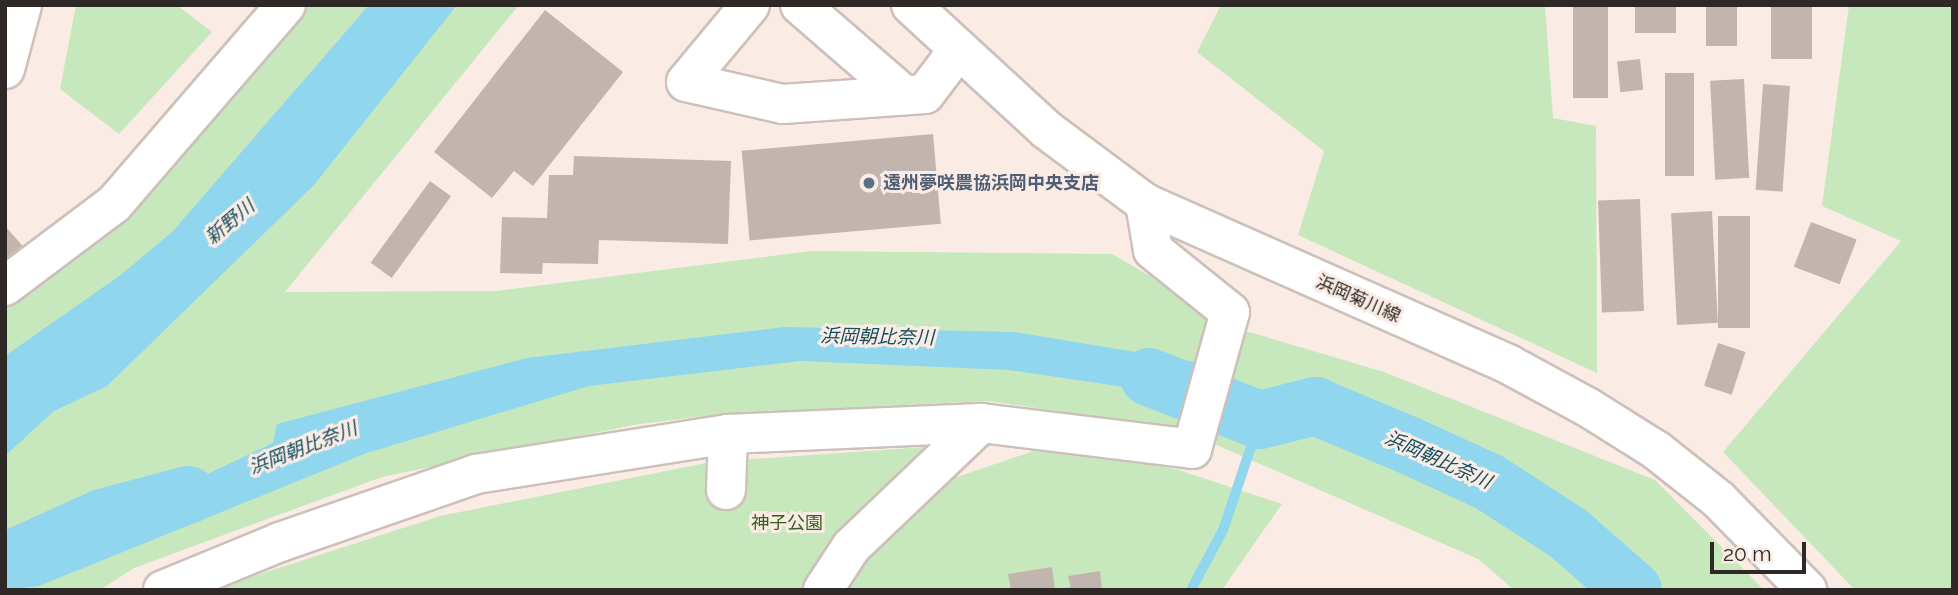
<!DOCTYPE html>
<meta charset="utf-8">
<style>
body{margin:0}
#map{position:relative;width:1958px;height:595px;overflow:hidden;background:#faece5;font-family:Raleway,"Noto Sans JP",sans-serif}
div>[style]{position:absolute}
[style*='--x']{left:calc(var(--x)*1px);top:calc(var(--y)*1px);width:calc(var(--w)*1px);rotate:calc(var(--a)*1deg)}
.green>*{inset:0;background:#c7e8bc}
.water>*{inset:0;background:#90d6ee}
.stream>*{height:10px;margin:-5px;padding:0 5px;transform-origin:5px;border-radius:5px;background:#90d6ee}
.river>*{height:58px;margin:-29px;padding:0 29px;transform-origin:29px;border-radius:29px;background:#90d6ee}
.building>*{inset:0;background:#c2b5af;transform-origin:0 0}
.roads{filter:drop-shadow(2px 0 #cdc0ba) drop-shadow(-2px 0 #cdc0ba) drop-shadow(0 2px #cdc0ba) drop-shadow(0 -2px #cdc0ba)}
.minor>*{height:38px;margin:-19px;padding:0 19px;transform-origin:19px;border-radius:19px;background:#fff}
.major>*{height:38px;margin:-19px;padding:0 19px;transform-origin:19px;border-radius:19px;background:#fff}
.dots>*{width:19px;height:19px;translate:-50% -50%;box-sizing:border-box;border:4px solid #faece5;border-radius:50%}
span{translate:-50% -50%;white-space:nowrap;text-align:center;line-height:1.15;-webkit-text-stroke:6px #faece5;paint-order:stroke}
.service-label{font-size:18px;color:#4e5e75;font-weight:700}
.left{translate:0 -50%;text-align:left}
.street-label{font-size:18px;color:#2e2926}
.park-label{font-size:18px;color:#33601f}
.water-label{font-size:19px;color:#134e5f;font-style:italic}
.frame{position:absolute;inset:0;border:7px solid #2e2926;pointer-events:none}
.scale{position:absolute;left:1710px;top:542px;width:96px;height:32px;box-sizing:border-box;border:4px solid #2e2926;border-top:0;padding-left:9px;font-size:21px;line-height:24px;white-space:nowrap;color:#2e2926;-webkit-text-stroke:5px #faece5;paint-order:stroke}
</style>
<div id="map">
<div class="green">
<div style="clip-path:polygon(76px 5px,177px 5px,212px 32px,119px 134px,60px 89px)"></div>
<div style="clip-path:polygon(301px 5px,519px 5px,285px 292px,496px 291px,811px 251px,1112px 254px,1246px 331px,1384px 372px,1655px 480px,1764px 590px,1514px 590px,1478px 559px,1180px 429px,988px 401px,721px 414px,633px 425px,382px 477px,134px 568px,100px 590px,5px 590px,5px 296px)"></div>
<div style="clip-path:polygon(1221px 5px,1545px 5px,1553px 118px,1596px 126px,1597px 373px,1298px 235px,1324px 151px,1197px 52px)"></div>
<div style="clip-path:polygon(1849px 5px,1953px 5px,1953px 590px,1855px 590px,1723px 452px,1901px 241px,1822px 206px)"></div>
<div style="clip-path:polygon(1051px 445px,1179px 470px,1282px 504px,1222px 590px,836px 590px,848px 561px,951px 479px)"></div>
<div style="clip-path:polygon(925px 447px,823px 590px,211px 590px,440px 516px,711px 462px)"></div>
</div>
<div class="water">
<div style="clip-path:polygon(369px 5px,457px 5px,314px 185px,107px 386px,54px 411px,5px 456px,5px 356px,122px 274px,173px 231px)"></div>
<div style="clip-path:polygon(785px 327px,1014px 332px,1202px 363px,1192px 397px,1009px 370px,800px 361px,589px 386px,367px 453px,39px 586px,5px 590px,5px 570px,273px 443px,277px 424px,527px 358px)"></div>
</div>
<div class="stream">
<div style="--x:1191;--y:590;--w:68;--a:-61.9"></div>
<div style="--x:1223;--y:530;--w:116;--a:-71.4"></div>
</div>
<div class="river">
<div style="--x:1149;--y:377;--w:119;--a:21.2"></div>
<div style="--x:1260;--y:420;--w:57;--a:-14.3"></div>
<div style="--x:1315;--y:406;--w:101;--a:22.8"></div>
<div style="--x:1408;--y:445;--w:89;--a:24.6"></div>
<div style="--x:1489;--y:482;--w:95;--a:33"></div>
<div style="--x:1569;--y:534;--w:85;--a:41.2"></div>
<div style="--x:5;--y:562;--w:107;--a:-24.4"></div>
<div style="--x:102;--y:518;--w:89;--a:-15"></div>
</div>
<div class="building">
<div style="left:1573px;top:5px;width:35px;height:93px"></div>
<div style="left:1635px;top:5px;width:41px;height:28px"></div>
<div style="left:1706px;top:5px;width:31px;height:41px"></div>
<div style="left:1771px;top:5px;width:41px;height:54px"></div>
<div style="clip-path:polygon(545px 10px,623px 72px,533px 186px,514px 171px,492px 198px,434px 152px)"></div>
<div style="left:1640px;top:59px;width:31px;height:23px;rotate:84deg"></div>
<div style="left:1665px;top:73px;width:29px;height:103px"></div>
<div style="left:1744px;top:79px;width:99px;height:34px;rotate:87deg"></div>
<div style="left:1763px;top:84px;width:27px;height:106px;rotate:4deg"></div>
<div style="left:933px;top:134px;width:90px;height:192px;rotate:85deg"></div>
<div style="clip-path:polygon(574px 156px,731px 161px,728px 244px,599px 240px,598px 264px,543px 263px,542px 274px,500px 273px,502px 217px,547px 218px,549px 175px,573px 175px)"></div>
<div style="left:430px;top:181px;width:26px;height:101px;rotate:36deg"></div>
<div style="left:1640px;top:199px;width:112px;height:42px;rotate:88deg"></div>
<div style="left:1712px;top:211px;width:112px;height:41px;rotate:87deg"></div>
<div style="left:1718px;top:216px;width:32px;height:112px"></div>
<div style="left:1811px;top:222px;width:49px;height:48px;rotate:21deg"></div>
<div style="clip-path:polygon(5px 226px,28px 252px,5px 272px)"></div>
<div style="left:1718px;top:343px;width:29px;height:45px;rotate:18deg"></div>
<div style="clip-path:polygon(1052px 567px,1055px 590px,1011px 590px,1008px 574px)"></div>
<div style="clip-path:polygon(1100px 571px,1102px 590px,1058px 590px,1071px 587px,1068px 576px)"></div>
</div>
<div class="roads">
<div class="minor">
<div style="--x:750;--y:5;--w:100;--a:129.7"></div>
<div style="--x:686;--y:82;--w:99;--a:12.8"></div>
<div style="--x:783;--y:104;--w:142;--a:-4"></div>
<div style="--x:925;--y:94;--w:56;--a:-52.9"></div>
<div style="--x:800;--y:5;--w:138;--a:40.9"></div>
<div style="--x:5;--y:286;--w:136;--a:-37"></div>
<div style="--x:114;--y:204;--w:263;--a:-49.2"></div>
<div style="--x:726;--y:490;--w:56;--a:-88"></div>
<div style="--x:163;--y:590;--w:126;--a:-22.3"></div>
<div style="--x:280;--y:542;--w:207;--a:-19.1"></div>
<div style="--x:476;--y:474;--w:255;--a:-9"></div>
<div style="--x:728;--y:434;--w:253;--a:-2.5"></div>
<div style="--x:981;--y:423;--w:213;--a:7"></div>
<div style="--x:1192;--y:449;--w:142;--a:-74.5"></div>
<div style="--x:1230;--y:312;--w:99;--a:-141.2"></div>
<div style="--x:1153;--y:250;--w:48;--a:-99.7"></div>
<div style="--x:823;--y:590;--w:51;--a:-56.9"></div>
<div style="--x:851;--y:547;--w:180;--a:-43.6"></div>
</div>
<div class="major">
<div style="--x:911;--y:5;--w:185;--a:42.6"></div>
<div style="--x:1047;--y:130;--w:122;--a:36.7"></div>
<div style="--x:1145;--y:203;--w:397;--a:23.9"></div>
<div style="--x:1508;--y:364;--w:92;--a:28.5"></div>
<div style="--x:1589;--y:408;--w:79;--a:32.1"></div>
<div style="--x:1656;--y:450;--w:80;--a:38.4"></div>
<div style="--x:1719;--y:500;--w:126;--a:45.6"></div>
<div style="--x:5;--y:69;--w:66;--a:-75.1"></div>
</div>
</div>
<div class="dots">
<div style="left:869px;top:183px;background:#5c6f8a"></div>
</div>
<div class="service-label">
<span class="left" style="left:883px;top:183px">遠州夢咲農協浜岡中央支店</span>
</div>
<div class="street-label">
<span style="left:1358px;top:299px;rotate:24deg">浜岡菊川線</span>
</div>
<div class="park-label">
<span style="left:787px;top:523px">神子公園</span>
</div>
<div class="water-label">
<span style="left:230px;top:222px;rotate:-40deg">新野川</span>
<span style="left:877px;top:337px;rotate:1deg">浜岡朝比奈川</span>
<span style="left:303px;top:448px;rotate:-21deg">浜岡朝比奈川</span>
<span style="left:1438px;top:460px;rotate:24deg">浜岡朝比奈川</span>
</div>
<div class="frame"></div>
<div class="scale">20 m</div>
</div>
